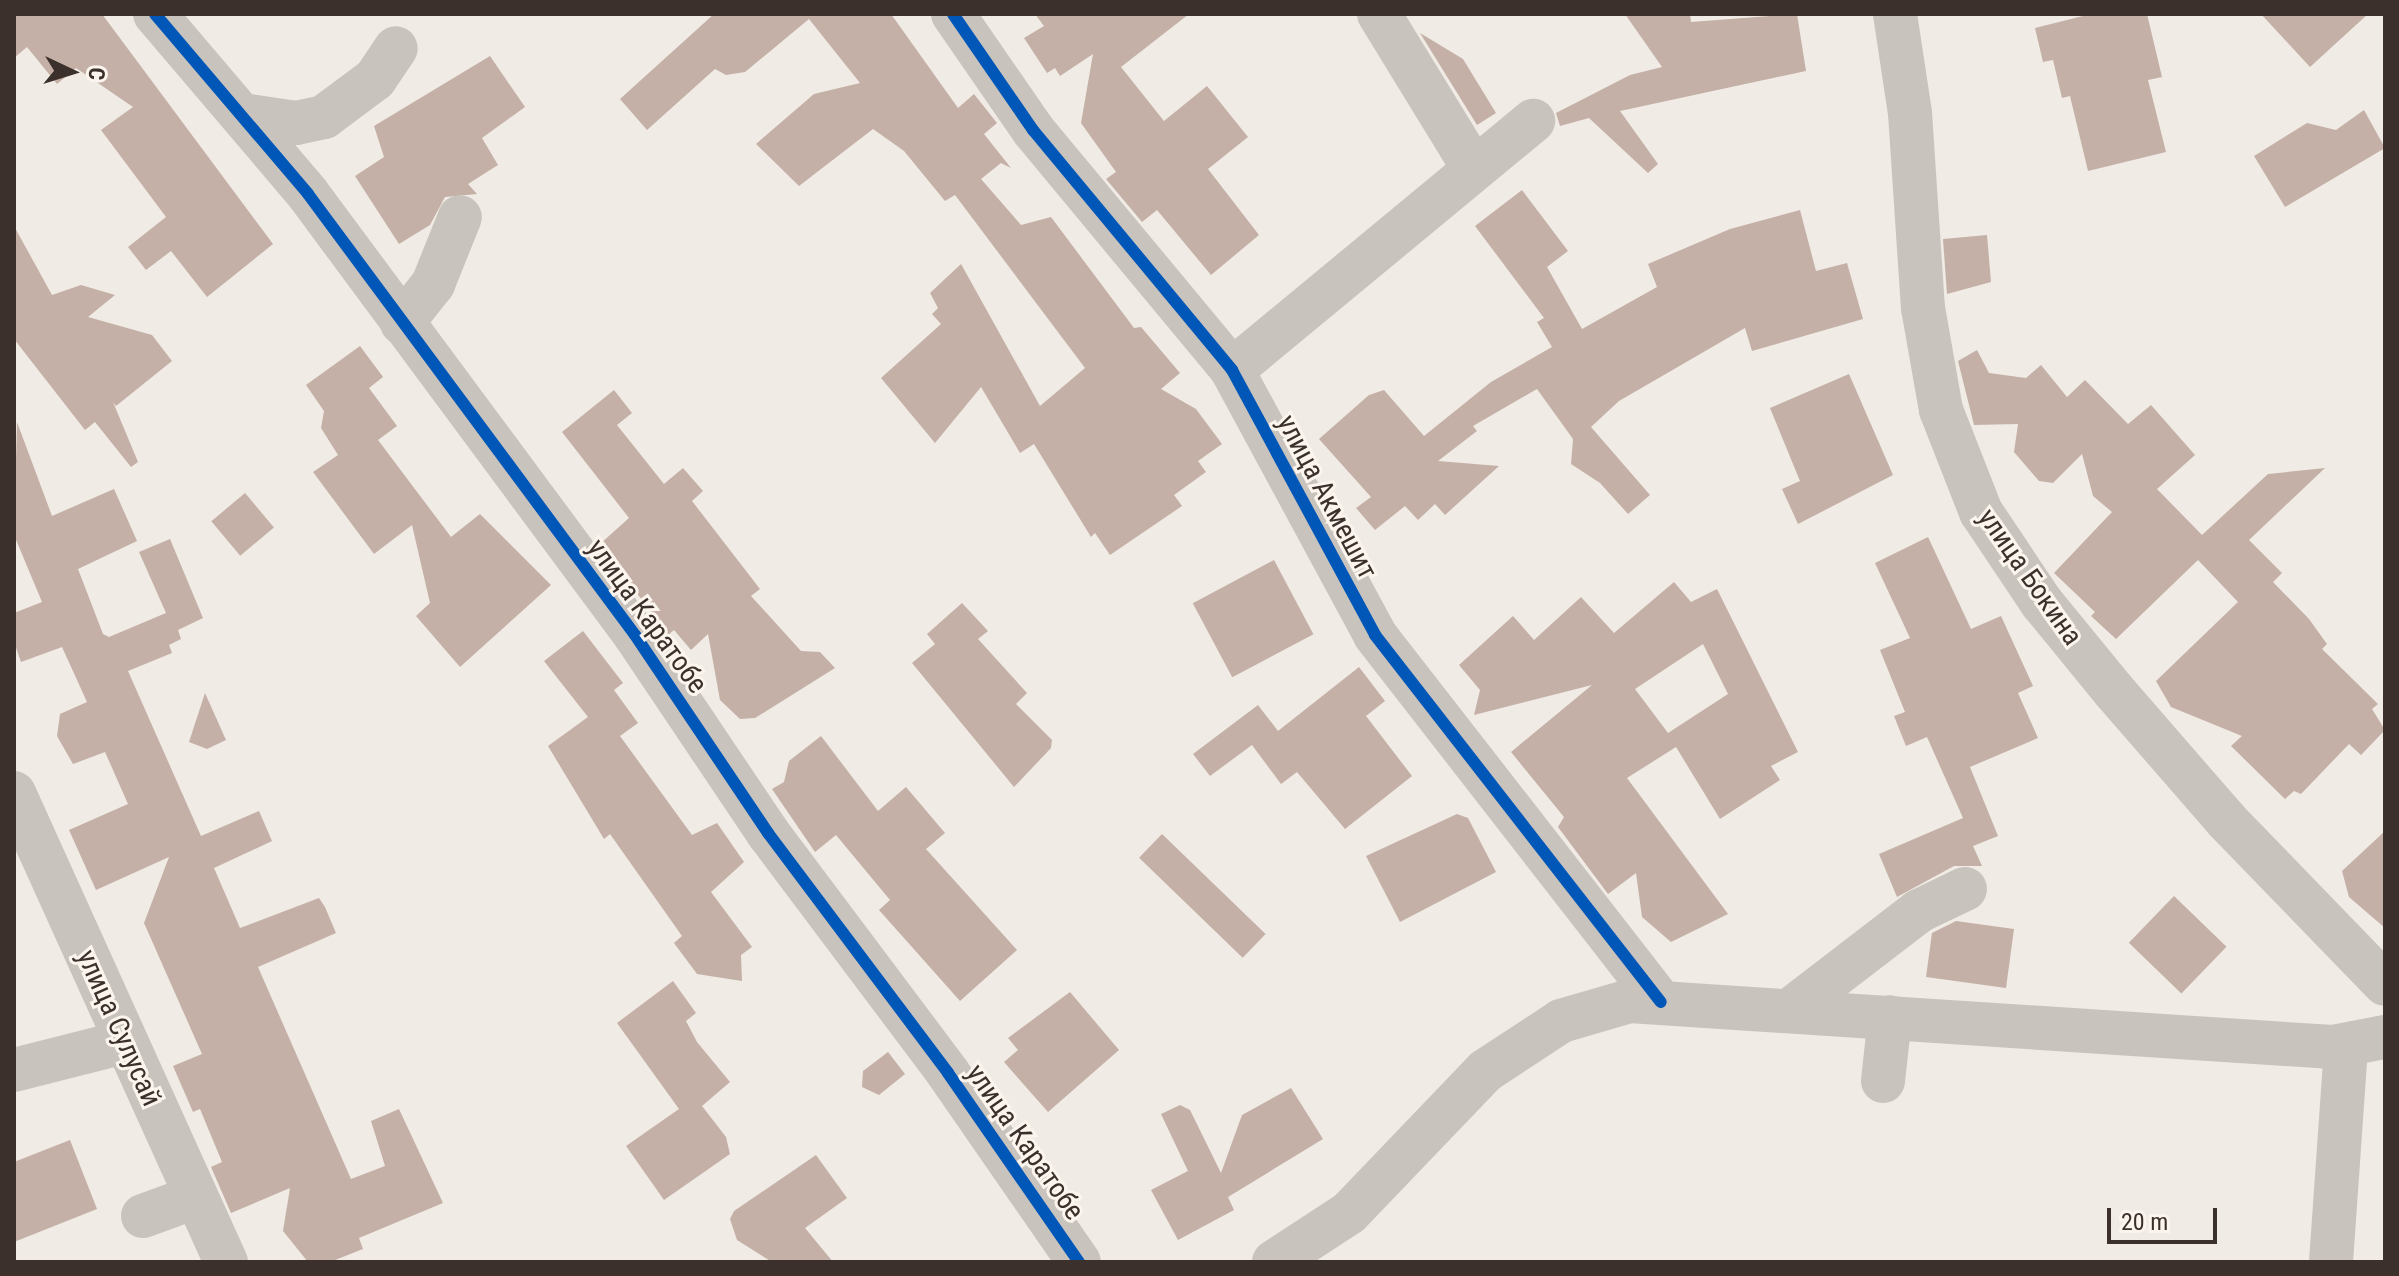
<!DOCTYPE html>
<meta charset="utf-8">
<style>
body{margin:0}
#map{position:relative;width:2399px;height:1276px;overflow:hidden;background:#f0ebe5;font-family:"Roboto Condensed",sans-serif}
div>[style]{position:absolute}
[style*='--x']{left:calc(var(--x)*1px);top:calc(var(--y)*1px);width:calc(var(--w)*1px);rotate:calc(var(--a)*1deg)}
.building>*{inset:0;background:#c4b0a6;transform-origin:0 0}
.minor>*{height:44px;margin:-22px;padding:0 22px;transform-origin:22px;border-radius:22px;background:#c9c3bd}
.cycleway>*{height:12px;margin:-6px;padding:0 6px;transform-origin:6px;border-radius:6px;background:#0057b8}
span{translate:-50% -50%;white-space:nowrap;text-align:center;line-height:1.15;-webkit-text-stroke:6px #fbf5ee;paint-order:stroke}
.street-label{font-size:28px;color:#3b302b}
.frame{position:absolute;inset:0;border:16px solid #3b302b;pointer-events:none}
.north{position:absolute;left:32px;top:32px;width:80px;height:80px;-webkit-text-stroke:6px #fbf5ee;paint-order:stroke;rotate:94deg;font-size:22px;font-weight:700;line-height:32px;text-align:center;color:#3b302b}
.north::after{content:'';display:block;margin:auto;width:28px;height:36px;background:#3b302b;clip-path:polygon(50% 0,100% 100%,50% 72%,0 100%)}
.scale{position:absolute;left:2107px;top:1208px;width:110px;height:36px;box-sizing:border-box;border:4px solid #3b302b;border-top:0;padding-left:10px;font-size:24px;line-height:28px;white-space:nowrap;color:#3b302b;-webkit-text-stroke:6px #fbf5ee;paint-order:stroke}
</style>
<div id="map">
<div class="building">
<div style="clip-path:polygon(14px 14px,102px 14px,273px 244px,207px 297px,171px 251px,146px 270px,128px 247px,166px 217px,101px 130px,133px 107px,76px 68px,57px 84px,27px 47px,14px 58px)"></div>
<div style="clip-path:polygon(714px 14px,891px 14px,958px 108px,974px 94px,997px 123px,984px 134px,1011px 168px,1001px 163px,981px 179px,1021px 225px,1051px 217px,1134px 328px,1141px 327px,1180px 373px,1161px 389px,1196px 409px,1222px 444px,1198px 461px,1206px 472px,1174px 495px,1182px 506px,1110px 555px,1095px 533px,1091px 537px,1034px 444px,1020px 453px,981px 387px,935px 443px,881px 378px,941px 324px,932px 314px,938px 308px,930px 293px,961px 264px,1040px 406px,1085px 368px,955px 195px,945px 201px,904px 151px,873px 129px,799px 186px,756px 144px,814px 94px,860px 83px,809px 19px,745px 72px,726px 75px,715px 69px,647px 130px,620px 99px)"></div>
<div style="clip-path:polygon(1035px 14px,1189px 14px,1121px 67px,1164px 121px,1207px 86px,1248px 137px,1208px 169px,1259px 235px,1211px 275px,1157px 210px,1142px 222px,1106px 179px,1116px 172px,1081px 123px,1093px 54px,1060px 76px,1055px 68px,1047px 73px,1024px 38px,1044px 26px)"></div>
<div style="clip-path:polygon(1625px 14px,1690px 14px,1691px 22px,1797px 14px,1806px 71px,1620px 111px,1658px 164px,1648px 173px,1589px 118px,1560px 126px,1556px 113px,1630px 75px,1662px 67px)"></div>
<div style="clip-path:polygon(2091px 14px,2147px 14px,2162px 77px,2148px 80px,2166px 152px,2088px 171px,2070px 96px,2062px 98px,2053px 60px,2043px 62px,2035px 28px)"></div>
<div style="clip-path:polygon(2261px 14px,2368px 14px,2310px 67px)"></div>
<div style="clip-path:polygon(1420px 33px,1463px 59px,1496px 113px,1477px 125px)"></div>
<div style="clip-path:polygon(490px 56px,525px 107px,482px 138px,498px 165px,468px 184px,477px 194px,445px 197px,430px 225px,399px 244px,355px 176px,384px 157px,374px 126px)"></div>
<div style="clip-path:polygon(2364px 110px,2385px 148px,2285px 207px,2254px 156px,2307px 123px,2336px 130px)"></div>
<div style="clip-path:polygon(1522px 190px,1568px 251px,1547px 267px,1582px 329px,1657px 287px,1648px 264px,1730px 229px,1800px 210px,1816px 271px,1847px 263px,1863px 319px,1752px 351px,1745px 328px,1619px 401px,1591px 427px,1650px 495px,1628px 514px,1600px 483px,1571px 464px,1573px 439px,1537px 389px,1473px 426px,1477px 431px,1438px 461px,1499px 466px,1445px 515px,1435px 504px,1418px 520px,1405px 506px,1375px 530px,1356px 508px,1371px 497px,1319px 439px,1369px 395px,1384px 390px,1424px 436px,1491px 382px,1552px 347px,1537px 322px,1544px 318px,1475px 226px)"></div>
<div style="clip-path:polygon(14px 226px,52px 295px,81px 285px,115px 295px,88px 317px,152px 335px,172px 361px,116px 406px,113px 402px,138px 462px,131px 467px,95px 422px,85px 430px,14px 339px)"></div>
<div style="clip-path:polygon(1987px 235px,1991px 282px,1947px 294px,1943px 239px)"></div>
<div style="clip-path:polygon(360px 346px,383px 377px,369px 388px,397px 426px,378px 440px,451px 537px,480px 514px,551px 585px,460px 667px,416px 616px,430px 603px,412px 525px,374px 554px,313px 472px,338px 455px,321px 428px,324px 411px,306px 385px)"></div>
<div style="clip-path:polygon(1977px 350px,1989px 373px,2026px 378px,2041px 365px,2067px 397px,2085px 380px,2128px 424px,2151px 405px,2195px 455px,2157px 489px,2202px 535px,2268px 474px,2325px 468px,2249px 540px,2282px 573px,2273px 582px,2309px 619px,2327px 644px,2322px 649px,2378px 704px,2372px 709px,2385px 730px,2361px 755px,2349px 744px,2301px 794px,2294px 791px,2285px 799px,2231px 746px,2242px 736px,2171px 707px,2156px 681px,2238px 602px,2198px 560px,2116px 639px,2091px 616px,2095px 612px,2054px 573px,2112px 512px,2093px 496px,2082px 454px,2053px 483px,2039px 481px,2014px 452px,2018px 424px,1974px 425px,1958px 361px)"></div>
<div style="clip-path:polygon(1849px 374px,1893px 475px,1798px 524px,1782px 489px,1800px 481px,1770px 408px)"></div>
<div style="clip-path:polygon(614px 390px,632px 413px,617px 425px,664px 484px,683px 468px,703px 491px,692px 501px,760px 589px,751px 596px,801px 651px,820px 652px,835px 668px,755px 718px,740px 719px,720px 700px,708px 634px,691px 650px,674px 630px,668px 635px,600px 544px,629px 518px,562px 432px)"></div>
<div style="clip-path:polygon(17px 422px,52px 516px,114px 489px,137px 541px,78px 569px,103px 634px,109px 637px,166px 613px,139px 552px,170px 539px,203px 618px,178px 630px,181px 639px,169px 645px,172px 653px,128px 671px,201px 836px,259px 811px,272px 841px,214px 868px,240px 928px,319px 898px,325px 907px,336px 933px,258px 967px,351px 1179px,385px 1166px,371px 1121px,399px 1109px,443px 1203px,359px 1238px,363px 1249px,330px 1262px,308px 1262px,283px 1231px,290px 1188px,231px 1213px,211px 1167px,222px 1162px,200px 1109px,193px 1112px,173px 1066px,202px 1054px,144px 923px,169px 857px,96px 890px,69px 830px,128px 804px,105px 752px,73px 764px,57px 736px,60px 714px,87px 702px,62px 647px,21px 662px,14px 642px,14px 613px,42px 602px,14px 535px)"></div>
<div style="left:245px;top:493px;width:45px;height:44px;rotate:50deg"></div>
<div style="clip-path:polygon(1928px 537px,1971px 629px,2001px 616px,2033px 686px,2018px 693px,2038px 738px,1970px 767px,1998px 836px,1973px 846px,1982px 866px,1954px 866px,1897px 897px,1879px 854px,1963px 818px,1927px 737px,1906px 746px,1894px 716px,1905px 712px,1880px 650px,1910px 638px,1875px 563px)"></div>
<div style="left:1274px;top:560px;width:84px;height:92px;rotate:62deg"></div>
<div style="clip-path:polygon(evenodd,1674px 582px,1691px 602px,1717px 589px,1798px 752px,1771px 766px,1780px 780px,1720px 819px,1676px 747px,1627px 778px,1728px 914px,1671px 942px,1642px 917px,1636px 873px,1608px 894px,1558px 827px,1564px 817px,1511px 752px,1592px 685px,1474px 715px,1480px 690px,1459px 665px,1513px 616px,1534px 640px,1581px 597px,1614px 633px,1674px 582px,1703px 644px,1728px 694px,1668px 733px,1635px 689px,1703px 644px)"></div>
<div style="clip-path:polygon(962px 603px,988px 631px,978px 639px,1027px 693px,1016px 704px,1052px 740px,1051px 748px,1014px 787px,912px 663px,935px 644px,927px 634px)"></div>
<div style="clip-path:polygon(583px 631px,623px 683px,614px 690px,638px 723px,620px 736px,692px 835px,717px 823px,744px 862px,711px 892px,752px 947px,741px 955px,742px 981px,697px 974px,674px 943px,682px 936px,610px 834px,604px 839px,548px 746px,588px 717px,544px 661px)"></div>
<div style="clip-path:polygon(1359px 667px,1385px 701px,1366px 716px,1412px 776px,1345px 829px,1297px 772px,1281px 784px,1252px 745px,1210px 776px,1193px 754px,1258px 705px,1278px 731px)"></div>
<div style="clip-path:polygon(205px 693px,226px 740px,207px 749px,189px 742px)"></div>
<div style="clip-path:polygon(821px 736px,878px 811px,906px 787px,945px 833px,926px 849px,1017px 950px,960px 1001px,879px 910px,890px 900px,836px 835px,815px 852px,772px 789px,784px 782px,789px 761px)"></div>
<div style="clip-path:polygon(1457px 814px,1468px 818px,1496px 872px,1400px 922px,1366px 856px)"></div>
<div style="clip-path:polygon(2385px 831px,2385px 928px,2349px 897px,2342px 871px)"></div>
<div style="left:1162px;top:834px;width:144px;height:33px;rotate:44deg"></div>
<div style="left:2174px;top:896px;width:73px;height:65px;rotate:44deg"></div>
<div style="clip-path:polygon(1956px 921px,2014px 929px,2006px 988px,1926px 977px,1932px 933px)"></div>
<div style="clip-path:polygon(673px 981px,696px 1013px,686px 1021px,697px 1042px,730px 1082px,702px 1106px,726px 1137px,730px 1154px,664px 1200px,626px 1146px,679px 1109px,617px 1023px)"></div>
<div style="clip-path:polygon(1070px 992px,1119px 1050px,1048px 1112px,1004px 1062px,1018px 1050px,1008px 1038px)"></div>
<div style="clip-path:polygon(888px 1052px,905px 1074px,879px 1095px,862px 1087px,863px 1071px)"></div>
<div style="clip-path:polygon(1291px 1088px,1323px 1139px,1228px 1197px,1234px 1210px,1178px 1240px,1151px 1190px,1188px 1171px,1161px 1114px,1180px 1105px,1190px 1110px,1221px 1173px,1242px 1115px)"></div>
<div style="clip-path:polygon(70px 1140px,97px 1209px,14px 1242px,14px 1162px)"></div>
<div style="clip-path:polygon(816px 1155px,847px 1198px,805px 1228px,833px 1262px,772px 1262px,737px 1240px,730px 1219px,734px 1211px)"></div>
</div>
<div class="minor">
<div style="--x:155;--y:14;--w:236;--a:49.6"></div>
<div style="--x:308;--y:194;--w:549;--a:53.44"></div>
<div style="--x:635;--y:635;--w:239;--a:56.1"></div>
<div style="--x:768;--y:833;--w:300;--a:53.1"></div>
<div style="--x:948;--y:1073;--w:230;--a:55.3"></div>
<div style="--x:953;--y:14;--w:141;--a:55.4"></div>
<div style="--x:1033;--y:130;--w:312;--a:50.3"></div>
<div style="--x:1232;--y:370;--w:301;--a:61.6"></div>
<div style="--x:1375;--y:635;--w:465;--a:52.1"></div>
<div style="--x:1379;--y:14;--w:178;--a:58.5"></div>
<div style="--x:1895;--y:14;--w:100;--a:81.4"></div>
<div style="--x:1910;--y:113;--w:195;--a:86.2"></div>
<div style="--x:1923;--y:308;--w:104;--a:80"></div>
<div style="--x:1941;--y:410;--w:110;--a:68.6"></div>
<div style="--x:1981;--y:512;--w:110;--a:56.2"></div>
<div style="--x:2042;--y:603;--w:114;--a:50.7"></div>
<div style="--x:2114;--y:691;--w:171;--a:49"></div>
<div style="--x:2226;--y:820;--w:228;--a:45.9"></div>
<div style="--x:242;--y:115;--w:55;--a:8.4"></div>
<div style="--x:296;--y:123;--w:29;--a:-12"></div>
<div style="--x:324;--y:117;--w:64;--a:-36.7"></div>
<div style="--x:375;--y:79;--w:37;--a:-56"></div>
<div style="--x:402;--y:323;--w:50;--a:-51.5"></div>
<div style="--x:433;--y:284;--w:72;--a:-68.1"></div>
<div style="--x:1232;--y:370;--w:391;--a:-39.6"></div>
<div style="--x:14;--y:793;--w:515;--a:65.68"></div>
<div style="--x:1790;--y:1010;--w:163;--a:-37.5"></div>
<div style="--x:1919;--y:911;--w:51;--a:-25.6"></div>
<div style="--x:14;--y:1070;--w:114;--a:-14.2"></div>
<div style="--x:1883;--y:1081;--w:64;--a:-83.8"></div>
<div style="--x:143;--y:1216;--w:55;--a:-20.1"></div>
<div style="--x:1274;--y:1262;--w:90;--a:-33.2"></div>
<div style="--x:1349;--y:1213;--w:197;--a:-46.2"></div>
<div style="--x:1485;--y:1071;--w:91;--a:-33.3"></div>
<div style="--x:1561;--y:1021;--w:72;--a:-16.2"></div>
<div style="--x:1630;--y:1001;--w:704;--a:3.75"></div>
<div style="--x:2332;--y:1047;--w:54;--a:-10.7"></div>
<div style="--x:2331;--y:1262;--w:217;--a:-86"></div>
</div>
<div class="cycleway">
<div style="--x:155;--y:14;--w:236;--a:49.6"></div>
<div style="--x:308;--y:194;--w:549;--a:53.44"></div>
<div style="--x:635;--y:635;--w:239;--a:56.1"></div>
<div style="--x:768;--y:833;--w:300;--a:53.1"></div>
<div style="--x:948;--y:1073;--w:230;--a:55.3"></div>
<div style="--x:953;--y:14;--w:141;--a:55.4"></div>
<div style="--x:1033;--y:130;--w:312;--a:50.3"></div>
<div style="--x:1232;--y:370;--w:301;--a:61.6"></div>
<div style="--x:1375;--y:635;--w:465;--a:52.1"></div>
</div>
<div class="street-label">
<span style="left:1327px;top:497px;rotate:62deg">улица Акмешит</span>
<span style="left:2030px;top:577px;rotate:55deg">улица Бокина</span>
<span style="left:647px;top:616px;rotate:54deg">улица Каратобе</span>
<span style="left:119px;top:1028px;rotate:66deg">улица Сулусай</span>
<span style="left:1025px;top:1142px;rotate:55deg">улица Каратобе</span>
</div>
<div class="frame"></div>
<div class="north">С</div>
<div class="scale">20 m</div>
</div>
